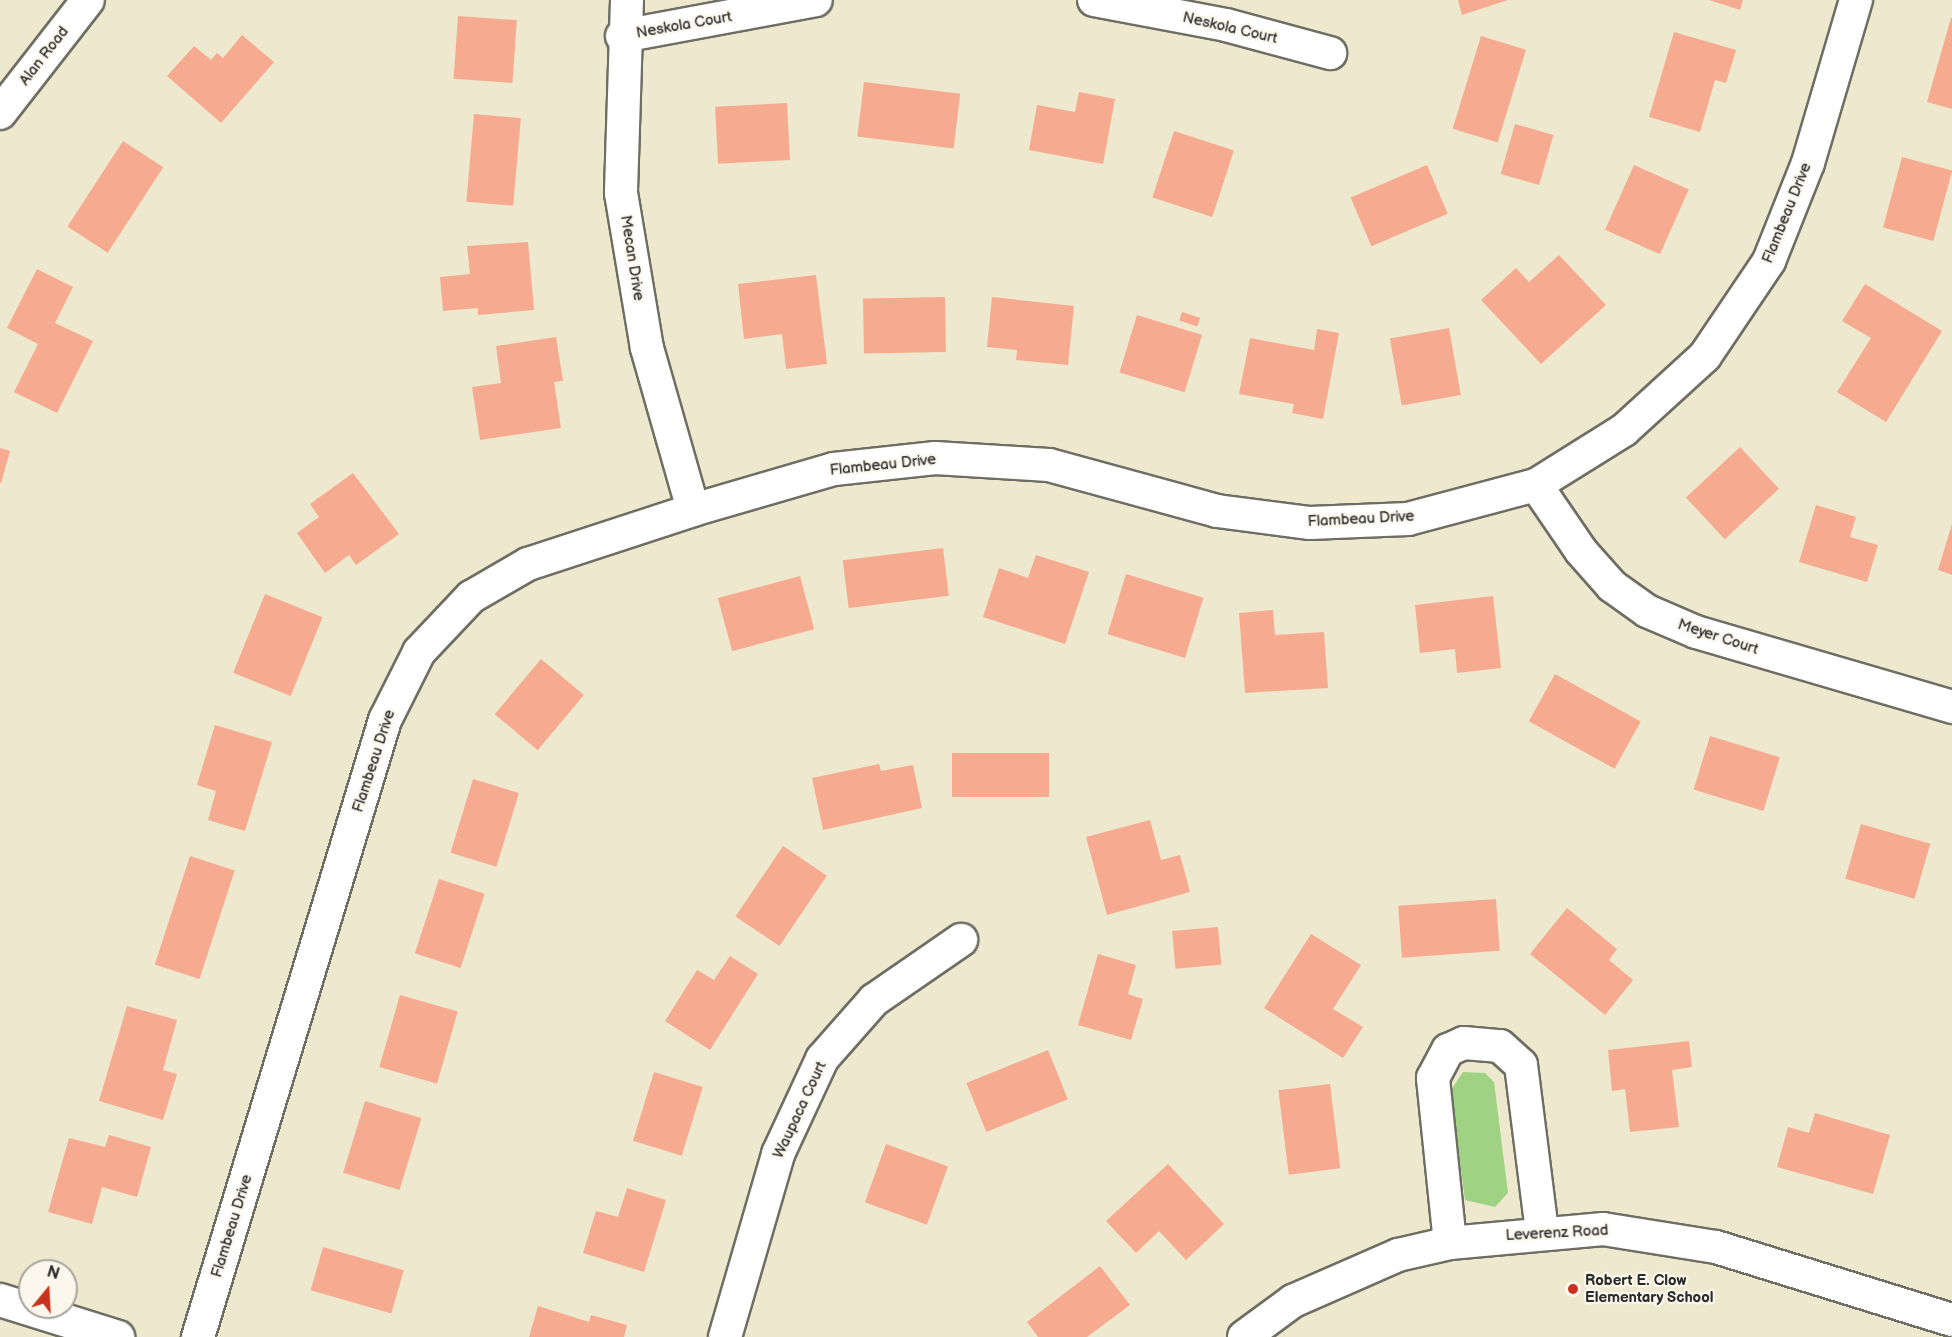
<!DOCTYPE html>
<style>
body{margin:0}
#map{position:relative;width:1952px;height:1337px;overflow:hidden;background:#eee9ce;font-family:"Balsamiq Sans",sans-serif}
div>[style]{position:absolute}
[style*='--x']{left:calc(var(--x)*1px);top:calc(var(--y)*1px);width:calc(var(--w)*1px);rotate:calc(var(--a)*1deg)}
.green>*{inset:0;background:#9fd282}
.building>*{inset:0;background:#f6ab91;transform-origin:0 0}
.roads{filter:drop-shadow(2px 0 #6f6e64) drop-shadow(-2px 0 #6f6e64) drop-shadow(0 2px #6f6e64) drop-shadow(0 -2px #6f6e64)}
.minor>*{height:32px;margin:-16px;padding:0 16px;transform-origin:16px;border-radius:16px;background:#fff}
.dots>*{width:16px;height:16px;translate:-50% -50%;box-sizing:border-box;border:3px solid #fbf7ec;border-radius:50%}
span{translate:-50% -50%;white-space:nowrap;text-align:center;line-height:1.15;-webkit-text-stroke:4.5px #fbf7ec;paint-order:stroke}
.street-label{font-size:15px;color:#2b2b2b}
.poi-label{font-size:15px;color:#2b2b2b;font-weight:700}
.left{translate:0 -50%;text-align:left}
.north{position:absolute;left:18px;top:1259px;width:60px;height:60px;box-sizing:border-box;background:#fbf7ec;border:2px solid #a8a59f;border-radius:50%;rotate:18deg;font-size:16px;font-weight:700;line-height:24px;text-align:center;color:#2b2b2b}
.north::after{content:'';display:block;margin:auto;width:21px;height:27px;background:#c8321e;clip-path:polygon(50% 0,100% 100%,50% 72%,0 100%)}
</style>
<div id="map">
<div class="green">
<div style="clip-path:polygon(1463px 1072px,1485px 1073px,1494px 1082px,1508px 1193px,1495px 1207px,1465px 1200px,1451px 1090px)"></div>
</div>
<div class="building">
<div style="clip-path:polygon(1458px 0,1508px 0,1462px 15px)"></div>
<div style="clip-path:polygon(1709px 0,1743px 0,1740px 10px)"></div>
<div style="left:458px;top:16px;width:59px;height:63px;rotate:4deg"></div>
<div style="clip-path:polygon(1951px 18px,1952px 18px,1952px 109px,1927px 102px)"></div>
<div style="clip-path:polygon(1674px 32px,1736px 50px,1726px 83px,1715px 80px,1700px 132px,1649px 117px)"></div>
<div style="clip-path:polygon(242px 35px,274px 62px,221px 123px,167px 76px,194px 46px,211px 60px,217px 53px,223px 58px)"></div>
<div style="left:1481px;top:36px;width:47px;height:97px;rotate:17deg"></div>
<div style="left:864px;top:82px;width:97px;height:55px;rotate:7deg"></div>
<div style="clip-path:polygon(1079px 92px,1115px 99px,1103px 164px,1029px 150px,1037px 105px,1075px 112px)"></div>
<div style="left:787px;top:103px;width:57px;height:72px;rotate:87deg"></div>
<div style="left:474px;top:114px;width:47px;height:88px;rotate:5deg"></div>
<div style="left:1515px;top:124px;width:40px;height:52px;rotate:16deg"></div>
<div style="left:1174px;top:131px;width:63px;height:70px;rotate:18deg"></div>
<div style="left:123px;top:141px;width:48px;height:102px;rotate:33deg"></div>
<div style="left:1902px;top:157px;width:52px;height:73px;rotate:15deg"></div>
<div style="left:1427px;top:165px;width:53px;height:83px;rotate:67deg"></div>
<div style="left:1634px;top:165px;width:60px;height:71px;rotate:24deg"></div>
<div style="clip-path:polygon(528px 242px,534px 310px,478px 315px,478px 308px,443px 311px,440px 277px,470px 274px,467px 246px)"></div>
<div style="clip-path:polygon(1559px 255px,1606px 305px,1541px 364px,1481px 300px,1516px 268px,1529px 282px)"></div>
<div style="clip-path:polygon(37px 269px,73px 287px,55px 323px,93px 341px,57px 413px,14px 392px,38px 344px,7px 328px)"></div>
<div style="clip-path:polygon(816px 275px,827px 364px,786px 369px,782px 334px,744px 339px,738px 284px)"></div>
<div style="clip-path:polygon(1865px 284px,1942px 331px,1886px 422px,1837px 392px,1871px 338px,1842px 321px)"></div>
<div style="left:945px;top:297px;width:55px;height:82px;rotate:89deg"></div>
<div style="clip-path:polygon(992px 297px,1074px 306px,1068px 365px,1016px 360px,1017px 350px,987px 347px)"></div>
<div style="left:1182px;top:312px;width:19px;height:9px;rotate:18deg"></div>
<div style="left:1137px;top:315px;width:68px;height:60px;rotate:17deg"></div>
<div style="left:1449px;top:328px;width:68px;height:60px;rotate:80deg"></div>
<div style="clip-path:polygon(1317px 329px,1339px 333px,1323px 419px,1292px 413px,1294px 404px,1239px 394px,1250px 338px,1314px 350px)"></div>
<div style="clip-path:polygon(556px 337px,563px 381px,554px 382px,561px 428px,480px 440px,472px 387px,501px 383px,496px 346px)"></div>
<div style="left:1740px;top:447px;width:57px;height:74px;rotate:47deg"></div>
<div style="clip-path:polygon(0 448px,10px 451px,1px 483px,0 483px)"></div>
<div style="clip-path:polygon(353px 473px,399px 534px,356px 565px,349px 555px,325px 573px,297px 533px,319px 517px,310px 504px)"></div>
<div style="clip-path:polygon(1816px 505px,1856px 517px,1850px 537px,1878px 545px,1867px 582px,1799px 562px)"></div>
<div style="clip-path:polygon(1952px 524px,1952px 575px,1938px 570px)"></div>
<div style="left:943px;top:548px;width:48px;height:101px;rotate:83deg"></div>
<div style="clip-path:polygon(1036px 555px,1089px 572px,1065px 644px,983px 617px,999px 568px,1028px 578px)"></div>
<div style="left:1126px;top:574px;width:81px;height:63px;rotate:17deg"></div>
<div style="left:800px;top:576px;width:55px;height:85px;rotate:75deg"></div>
<div style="left:265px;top:594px;width:62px;height:85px;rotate:22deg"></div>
<div style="clip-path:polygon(1493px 596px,1501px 668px,1457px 673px,1455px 649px,1420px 653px,1415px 605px)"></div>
<div style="clip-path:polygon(1273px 610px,1275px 635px,1324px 632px,1328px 688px,1245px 693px,1239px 613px)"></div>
<div style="left:541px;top:659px;width:56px;height:72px;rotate:40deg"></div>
<div style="left:1555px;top:674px;width:98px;height:54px;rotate:29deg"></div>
<div style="clip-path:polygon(215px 725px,272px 742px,245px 831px,208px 820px,216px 791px,197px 785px)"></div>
<div style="left:1710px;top:736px;width:73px;height:56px;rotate:17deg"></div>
<div style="left:1049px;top:753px;width:44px;height:97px;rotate:90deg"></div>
<div style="clip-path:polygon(879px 764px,881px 771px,913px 765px,922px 808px,823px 830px,812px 778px)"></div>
<div style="left:473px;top:779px;width:48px;height:77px;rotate:17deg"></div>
<div style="clip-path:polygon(1150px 820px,1161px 860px,1180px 855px,1190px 892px,1107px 915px,1086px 837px)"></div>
<div style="left:1861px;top:824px;width:72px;height:57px;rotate:16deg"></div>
<div style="left:783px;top:846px;width:53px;height:85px;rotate:34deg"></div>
<div style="left:190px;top:856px;width:47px;height:114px;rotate:18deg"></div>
<div style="left:439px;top:879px;width:48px;height:78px;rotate:18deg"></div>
<div style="left:1496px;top:899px;width:52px;height:98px;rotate:86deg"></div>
<div style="clip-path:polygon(1567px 908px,1617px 949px,1609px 960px,1633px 980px,1605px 1015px,1530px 954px)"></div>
<div style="left:1218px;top:927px;width:38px;height:46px;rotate:85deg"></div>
<div style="clip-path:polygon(1311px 934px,1361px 965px,1333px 1009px,1363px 1027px,1343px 1058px,1264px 1008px)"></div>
<div style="clip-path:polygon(1098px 954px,1136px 965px,1128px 994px,1143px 999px,1131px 1040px,1078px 1025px)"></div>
<div style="clip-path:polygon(730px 956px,758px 974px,710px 1050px,665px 1021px,697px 970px,714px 980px)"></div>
<div style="left:400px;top:995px;width:60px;height:75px;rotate:16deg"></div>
<div style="clip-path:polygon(127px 1006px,177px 1020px,163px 1070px,177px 1074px,163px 1120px,99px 1101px)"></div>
<div style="clip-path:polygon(1689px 1041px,1692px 1067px,1672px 1070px,1679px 1127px,1630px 1132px,1625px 1089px,1612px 1091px,1608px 1050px)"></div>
<div style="left:1048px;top:1050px;width:53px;height:88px;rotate:68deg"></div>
<div style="left:654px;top:1072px;width:51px;height:72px;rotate:17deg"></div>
<div style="left:1330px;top:1084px;width:85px;height:52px;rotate:83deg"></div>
<div style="left:365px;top:1101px;width:59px;height:75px;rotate:17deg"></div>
<div style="clip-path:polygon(1815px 1113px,1890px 1135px,1873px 1194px,1777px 1167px,1788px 1127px,1809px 1133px)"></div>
<div style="clip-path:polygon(109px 1135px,151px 1147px,137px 1197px,102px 1187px,92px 1224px,48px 1212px,69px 1138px,105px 1147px)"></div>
<div style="left:886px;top:1144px;width:66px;height:62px;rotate:20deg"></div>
<div style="clip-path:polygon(1168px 1164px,1224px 1224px,1186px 1260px,1159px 1231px,1136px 1253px,1106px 1221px)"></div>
<div style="clip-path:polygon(627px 1188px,666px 1200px,644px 1272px,583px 1253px,596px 1211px,618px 1217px)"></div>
<div style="left:323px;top:1247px;width:84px;height:45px;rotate:16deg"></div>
<div style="clip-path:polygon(1100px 1266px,1130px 1305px,1087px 1337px,1038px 1337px,1027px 1322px)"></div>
<div style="clip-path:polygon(538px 1306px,589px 1322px,591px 1315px,627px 1325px,624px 1337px,529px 1337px)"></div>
</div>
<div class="roads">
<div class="minor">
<div style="--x:627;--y:0;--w:193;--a:91.8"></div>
<div style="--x:621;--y:193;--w:157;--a:80.5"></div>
<div style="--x:647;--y:348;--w:168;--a:74.1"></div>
<div style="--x:1094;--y:0;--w:134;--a:10.7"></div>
<div style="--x:1226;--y:25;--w:108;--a:15.1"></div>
<div style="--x:622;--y:36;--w:197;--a:-10.5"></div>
<div style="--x:0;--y:113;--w:143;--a:-52.1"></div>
<div style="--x:1536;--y:485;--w:80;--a:55.7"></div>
<div style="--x:1581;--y:551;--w:47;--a:48.5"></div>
<div style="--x:1612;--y:586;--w:43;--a:35.5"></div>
<div style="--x:1647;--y:611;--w:53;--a:23.2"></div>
<div style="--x:1696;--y:632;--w:267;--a:16.3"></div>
<div style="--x:1450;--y:1243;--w:166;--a:-95.9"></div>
<div style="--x:1433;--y:1078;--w:32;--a:-62"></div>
<div style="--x:1448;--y:1050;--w:17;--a:-24"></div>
<div style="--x:1464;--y:1043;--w:36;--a:5"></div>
<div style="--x:1500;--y:1046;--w:28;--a:42"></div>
<div style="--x:1521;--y:1065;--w:167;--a:82.8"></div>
<div style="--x:0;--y:1300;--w:124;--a:17.4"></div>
<div style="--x:198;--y:1337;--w:645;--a:-73.14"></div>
<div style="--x:385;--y:720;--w:76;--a:-63.4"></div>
<div style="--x:419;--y:652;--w:76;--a:-46.6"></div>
<div style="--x:471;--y:597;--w:66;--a:-30.1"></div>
<div style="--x:528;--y:564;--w:174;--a:-18.1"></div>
<div style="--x:693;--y:510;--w:147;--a:-16.2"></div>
<div style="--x:834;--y:469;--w:102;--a:-6.2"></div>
<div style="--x:935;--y:458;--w:114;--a:3.5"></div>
<div style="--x:1049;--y:465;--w:174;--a:15.3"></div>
<div style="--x:1217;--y:511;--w:94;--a:7.4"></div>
<div style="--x:1310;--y:523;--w:98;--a:-2.3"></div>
<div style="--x:1408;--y:519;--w:132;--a:-14.9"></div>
<div style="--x:1536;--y:485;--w:104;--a:-32"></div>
<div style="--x:1624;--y:430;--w:110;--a:-42.4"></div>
<div style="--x:1705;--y:356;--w:115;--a:-56"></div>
<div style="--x:1769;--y:261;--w:105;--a:-68.3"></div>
<div style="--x:1808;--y:163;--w:170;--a:-73.6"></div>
<div style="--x:725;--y:1337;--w:191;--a:-73.8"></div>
<div style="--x:778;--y:1154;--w:105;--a:-65.1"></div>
<div style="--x:822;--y:1059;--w:79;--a:-48.6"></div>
<div style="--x:874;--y:1000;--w:106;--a:-34.6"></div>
<div style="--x:1244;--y:1337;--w:61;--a:-36.3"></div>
<div style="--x:1293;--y:1301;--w:115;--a:-23.7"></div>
<div style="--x:1398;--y:1255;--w:53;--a:-13"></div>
<div style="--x:1450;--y:1243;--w:154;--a:-5.2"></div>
<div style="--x:1603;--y:1229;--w:114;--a:9.1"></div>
<div style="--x:1716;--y:1247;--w:247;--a:17.2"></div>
</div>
</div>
<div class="dots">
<div style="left:1573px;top:1289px;background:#c8321e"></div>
</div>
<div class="street-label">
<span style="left:684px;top:25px;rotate:-10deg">Neskola Court</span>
<span style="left:1230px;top:28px;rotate:13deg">Neskola Court</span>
<span style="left:44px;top:56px;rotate:-52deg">Alan Road</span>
<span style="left:1787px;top:213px;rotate:-68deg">Flambeau Drive</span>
<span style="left:632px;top:258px;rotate:81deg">Mecan Drive</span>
<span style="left:883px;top:465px;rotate:-6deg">Flambeau Drive</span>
<span style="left:1361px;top:519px;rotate:-3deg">Flambeau Drive</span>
<span style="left:1718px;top:637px;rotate:18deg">Meyer Court</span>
<span style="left:374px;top:761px;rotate:-72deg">Flambeau Drive</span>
<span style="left:800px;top:1110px;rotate:-65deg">Waupaca Court</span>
<span style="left:232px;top:1226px;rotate:-73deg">Flambeau Drive</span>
<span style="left:1557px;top:1233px;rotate:-3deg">Leverenz Road</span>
</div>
<div class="poi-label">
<span class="left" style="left:1585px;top:1289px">Robert E. Clow<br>Elementary School</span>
</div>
<div class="north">N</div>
</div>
